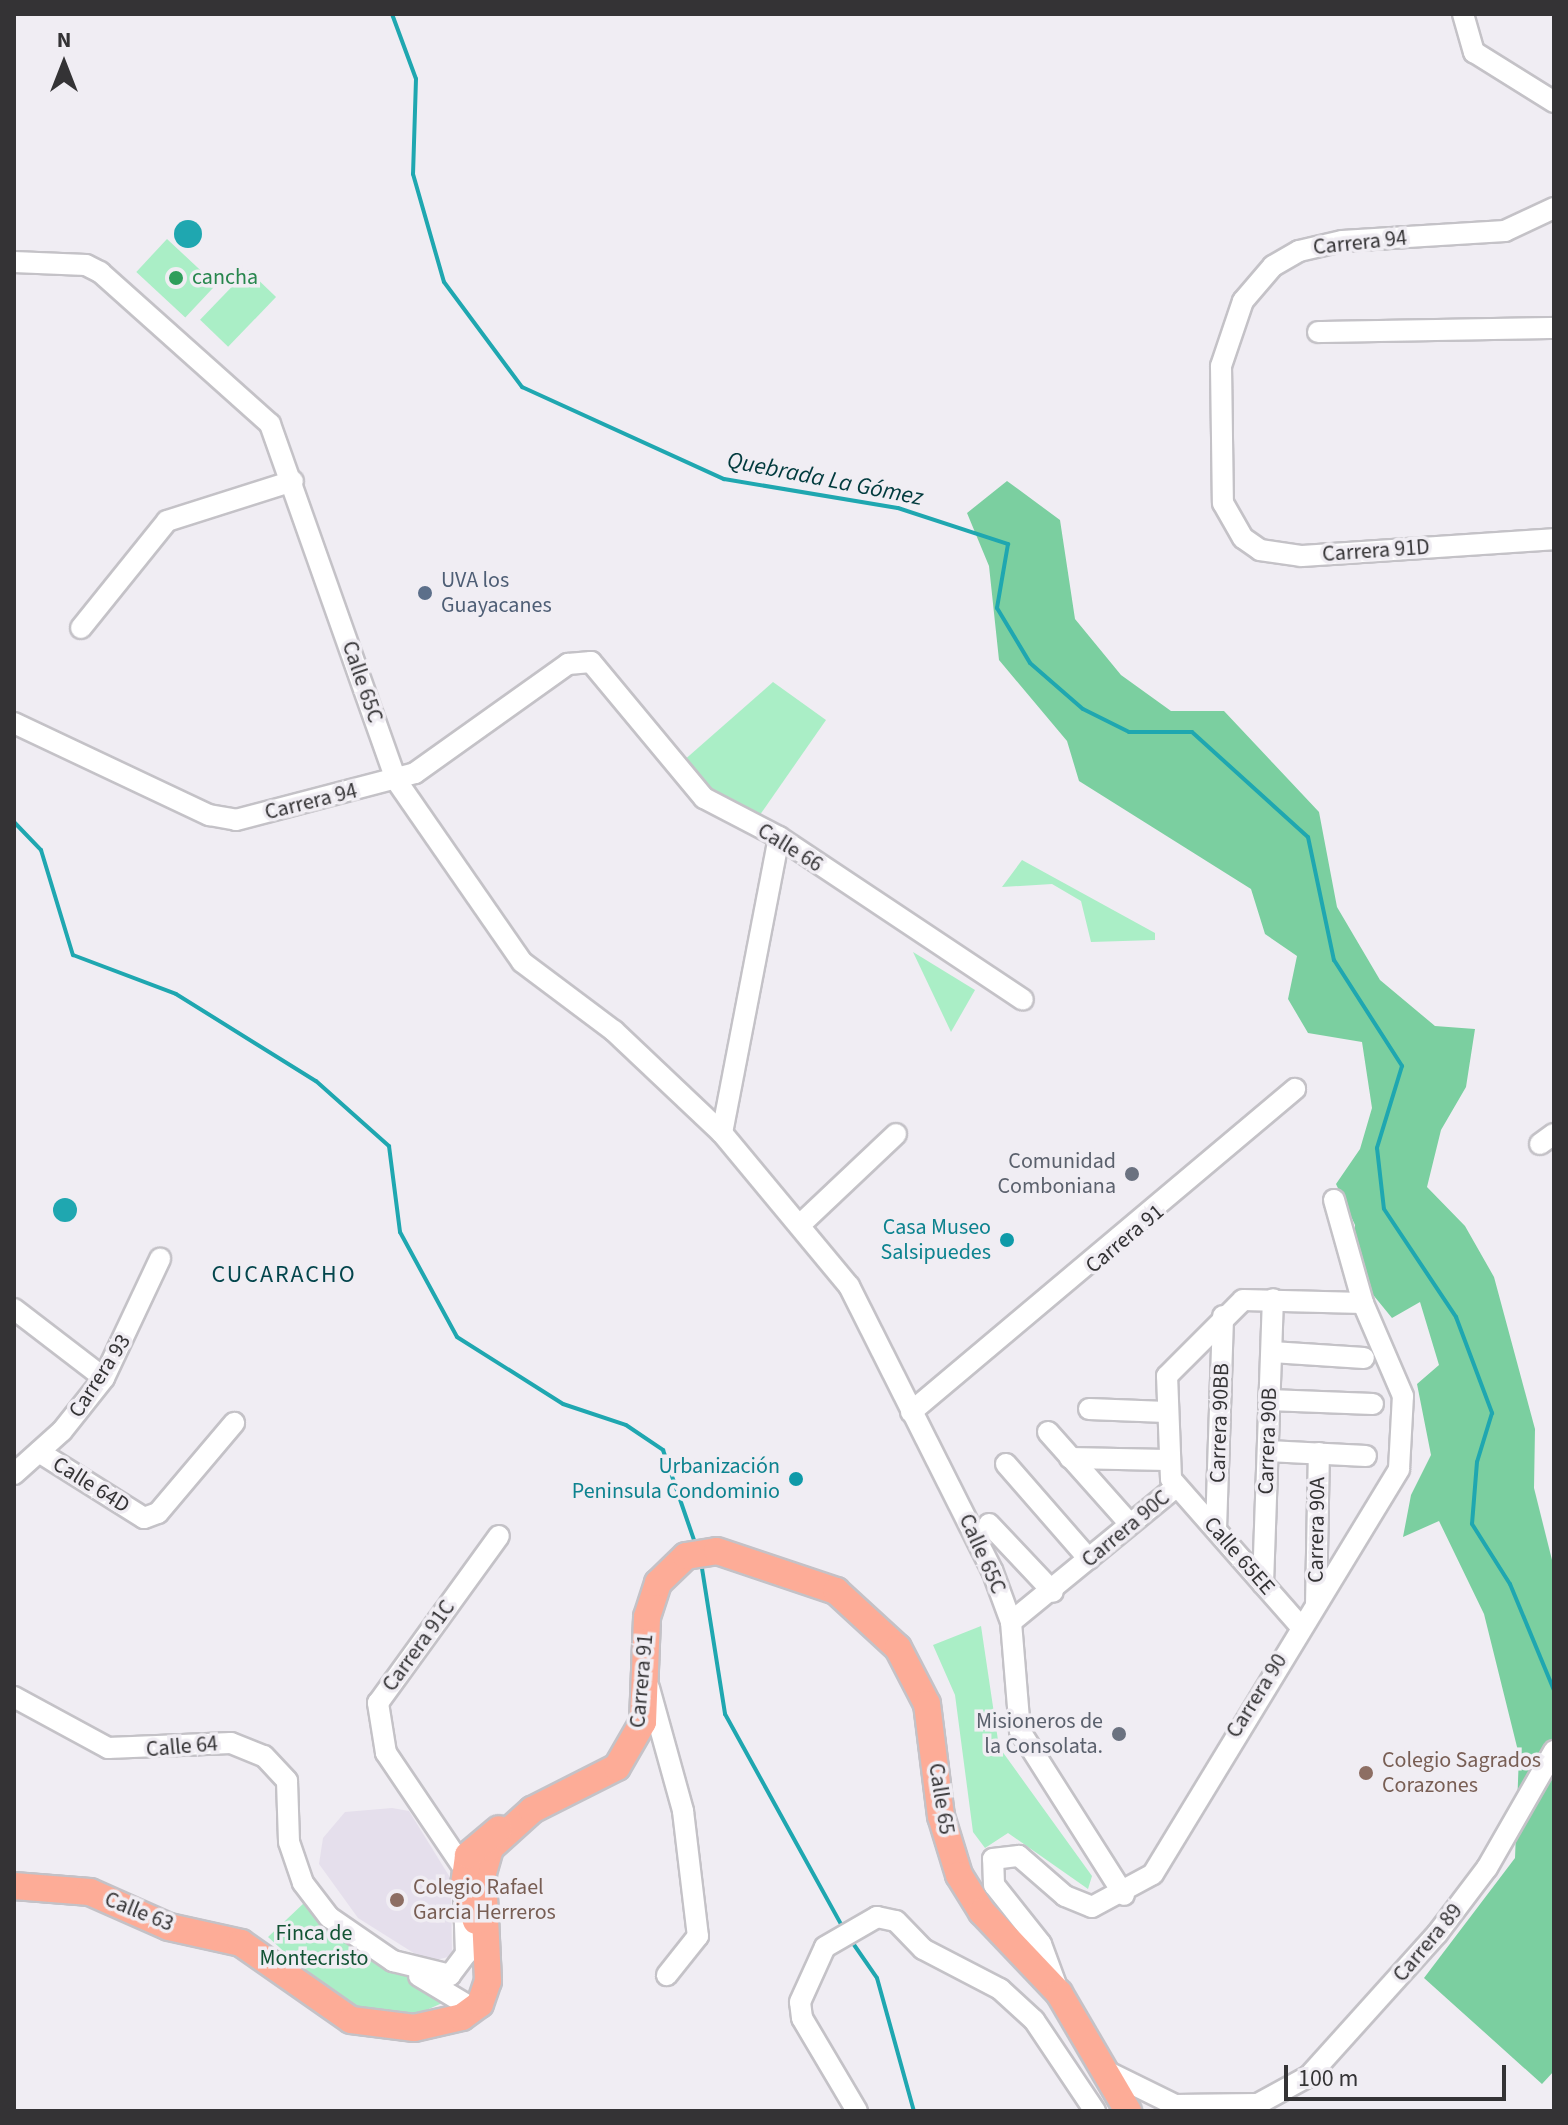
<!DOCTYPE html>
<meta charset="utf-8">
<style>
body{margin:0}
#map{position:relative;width:1568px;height:2125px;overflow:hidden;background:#f0edf3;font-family:"Source Sans 3",sans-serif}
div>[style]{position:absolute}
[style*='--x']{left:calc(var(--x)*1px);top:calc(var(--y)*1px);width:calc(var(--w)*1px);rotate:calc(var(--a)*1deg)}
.built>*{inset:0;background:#e5dfec}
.green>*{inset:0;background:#aaeec6;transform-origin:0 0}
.forest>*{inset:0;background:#7bcfa0}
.water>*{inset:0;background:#1fa7b0}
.round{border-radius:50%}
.stream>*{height:4px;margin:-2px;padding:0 2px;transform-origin:2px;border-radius:2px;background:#1fa7b0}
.roads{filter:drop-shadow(2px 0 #c4c2c7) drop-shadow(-2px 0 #c4c2c7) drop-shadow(0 2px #c4c2c7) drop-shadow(0 -2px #c4c2c7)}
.minor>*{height:20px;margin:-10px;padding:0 10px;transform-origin:10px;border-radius:10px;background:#fff}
.major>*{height:26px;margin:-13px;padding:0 13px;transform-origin:13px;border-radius:13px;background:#fdac97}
.dots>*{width:22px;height:22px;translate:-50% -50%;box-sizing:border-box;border:4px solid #f0edf3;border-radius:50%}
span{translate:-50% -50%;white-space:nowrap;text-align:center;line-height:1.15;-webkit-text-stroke:7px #f0edf3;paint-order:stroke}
.street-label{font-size:22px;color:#343335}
.leisure-label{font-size:22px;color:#27864d}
.left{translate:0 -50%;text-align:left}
.service-label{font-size:22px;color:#4e5e75}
.worship-label{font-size:22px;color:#5b616d}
.right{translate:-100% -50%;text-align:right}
.culture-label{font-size:22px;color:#0d838f}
.education-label{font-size:22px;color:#785e54}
.park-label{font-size:22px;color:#125334}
.water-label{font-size:24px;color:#003a3d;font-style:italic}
.neighbourhood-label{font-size:24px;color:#03454c;letter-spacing:2px}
.frame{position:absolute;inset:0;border:16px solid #343335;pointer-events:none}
.north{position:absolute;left:24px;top:24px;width:80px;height:80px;-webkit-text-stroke:6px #f0edf3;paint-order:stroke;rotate:0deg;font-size:22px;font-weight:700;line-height:32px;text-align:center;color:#343335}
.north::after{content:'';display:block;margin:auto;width:28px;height:36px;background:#343335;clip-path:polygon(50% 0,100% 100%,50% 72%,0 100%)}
.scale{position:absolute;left:1284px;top:2065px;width:222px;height:36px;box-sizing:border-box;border:4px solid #343335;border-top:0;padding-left:10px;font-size:24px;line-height:28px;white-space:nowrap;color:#343335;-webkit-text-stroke:6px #f0edf3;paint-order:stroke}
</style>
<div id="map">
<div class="built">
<div style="clip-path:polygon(392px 1808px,409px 1811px,451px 1879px,452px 1956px,428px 1962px,358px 1918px,319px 1864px,323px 1838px,345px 1812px)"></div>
</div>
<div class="green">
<div style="left:167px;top:239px;width:67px;height:45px;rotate:43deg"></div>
<div style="left:248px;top:270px;width:39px;height:69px;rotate:44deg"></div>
<div style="clip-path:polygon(773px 682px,826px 720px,755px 822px,713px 798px,682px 762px)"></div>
<div style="clip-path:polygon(1022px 860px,1155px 933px,1155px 940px,1091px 942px,1081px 901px,1052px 884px,1002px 887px)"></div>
<div style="clip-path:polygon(913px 952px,975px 990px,951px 1032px)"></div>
<div style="clip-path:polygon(981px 1626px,999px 1747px,1092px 1876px,1088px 1889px,1008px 1833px,985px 1848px,973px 1832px,955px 1695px,933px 1645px)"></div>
<div style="clip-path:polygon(304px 1903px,347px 1943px,449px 2000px,413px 2016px,356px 2006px,324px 1988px,268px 1937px)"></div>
</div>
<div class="forest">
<div style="clip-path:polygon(1007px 481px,1060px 520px,1075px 619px,1121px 675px,1171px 711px,1224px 711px,1319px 812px,1337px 907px,1380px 980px,1435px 1026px,1475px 1029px,1466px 1087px,1441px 1130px,1427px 1187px,1465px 1226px,1494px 1277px,1535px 1429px,1534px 1488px,1554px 1568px,1554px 2071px,1542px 2084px,1424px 1978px,1515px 1858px,1519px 1755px,1484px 1614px,1439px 1521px,1403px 1537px,1411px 1495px,1431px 1455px,1417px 1384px,1439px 1365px,1420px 1302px,1392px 1318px,1352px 1269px,1355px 1225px,1336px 1184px,1360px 1149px,1372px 1108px,1362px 1042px,1308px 1033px,1288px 999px,1297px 956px,1265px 934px,1251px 889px,1079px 781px,1067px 741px,999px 660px,989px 566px,967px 513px)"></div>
</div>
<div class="water">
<div class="round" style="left:174px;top:220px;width:28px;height:28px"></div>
<div class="round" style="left:53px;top:1198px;width:24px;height:24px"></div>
</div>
<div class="stream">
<div style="--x:392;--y:14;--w:69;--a:69.7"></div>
<div style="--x:416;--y:79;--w:95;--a:91.8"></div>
<div style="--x:413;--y:174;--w:112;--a:74"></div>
<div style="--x:444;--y:282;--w:131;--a:53.4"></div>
<div style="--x:522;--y:387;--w:222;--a:24.5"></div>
<div style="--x:724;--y:479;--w:176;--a:9.5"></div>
<div style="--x:898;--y:508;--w:116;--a:18.1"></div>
<div style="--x:1008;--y:544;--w:65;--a:99.8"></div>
<div style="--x:997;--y:608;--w:64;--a:59"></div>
<div style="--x:1030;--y:663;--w:70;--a:41"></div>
<div style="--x:1083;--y:709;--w:51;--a:26.6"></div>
<div style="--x:1129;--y:732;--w:63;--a:0"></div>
<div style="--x:1192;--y:732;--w:156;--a:42.2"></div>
<div style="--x:1308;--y:837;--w:126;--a:78.1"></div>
<div style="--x:1334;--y:960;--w:126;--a:57.3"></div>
<div style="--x:1402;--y:1066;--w:86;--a:107"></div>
<div style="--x:1377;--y:1148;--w:61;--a:83.5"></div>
<div style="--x:1384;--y:1209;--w:130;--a:56.3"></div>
<div style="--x:1456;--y:1317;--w:103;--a:69.4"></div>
<div style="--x:1492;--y:1413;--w:51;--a:107"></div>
<div style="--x:1477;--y:1462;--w:62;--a:94.6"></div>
<div style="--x:1472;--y:1524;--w:71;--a:57.7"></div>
<div style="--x:1510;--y:1584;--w:115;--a:67.5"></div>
<div style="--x:14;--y:822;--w:39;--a:46"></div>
<div style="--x:41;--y:850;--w:110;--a:73.1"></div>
<div style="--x:73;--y:955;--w:110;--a:20.7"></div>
<div style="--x:176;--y:994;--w:165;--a:31.9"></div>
<div style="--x:316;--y:1081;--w:98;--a:41.7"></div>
<div style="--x:389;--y:1146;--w:87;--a:82.7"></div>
<div style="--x:400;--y:1232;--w:119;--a:61.5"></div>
<div style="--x:457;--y:1337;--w:125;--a:32.3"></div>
<div style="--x:563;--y:1404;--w:66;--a:18.4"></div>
<div style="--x:626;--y:1425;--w:45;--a:34"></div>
<div style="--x:663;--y:1450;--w:102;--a:71"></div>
<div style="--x:701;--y:1562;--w:154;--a:81"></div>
<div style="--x:725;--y:1714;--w:244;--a:61.1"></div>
<div style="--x:850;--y:1939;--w:47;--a:55.3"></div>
<div style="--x:877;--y:1978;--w:138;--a:74.5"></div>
</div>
<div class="roads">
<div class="minor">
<div style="--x:1463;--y:14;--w:40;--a:74"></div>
<div style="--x:1474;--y:52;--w:94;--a:32"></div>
<div style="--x:1554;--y:208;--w:54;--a:154.9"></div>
<div style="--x:1505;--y:231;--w:163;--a:176.5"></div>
<div style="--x:1342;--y:241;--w:44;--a:166.9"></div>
<div style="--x:1299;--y:251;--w:30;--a:150"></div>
<div style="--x:1273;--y:266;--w:46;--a:130.6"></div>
<div style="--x:1243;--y:301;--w:69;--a:108.7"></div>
<div style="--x:1221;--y:366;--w:137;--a:89.2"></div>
<div style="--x:1223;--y:503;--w:40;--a:60.3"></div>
<div style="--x:1243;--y:538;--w:21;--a:35"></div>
<div style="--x:1260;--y:550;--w:41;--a:8.3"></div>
<div style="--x:1301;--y:556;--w:254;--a:-3.8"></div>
<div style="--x:14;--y:262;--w:72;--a:2.4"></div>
<div style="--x:86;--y:265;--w:16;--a:27"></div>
<div style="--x:100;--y:272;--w:228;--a:41.8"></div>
<div style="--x:270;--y:424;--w:378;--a:70.5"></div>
<div style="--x:396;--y:780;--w:221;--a:55.3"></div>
<div style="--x:522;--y:962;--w:115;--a:36.9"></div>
<div style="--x:614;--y:1031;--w:149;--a:43.4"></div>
<div style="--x:722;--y:1133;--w:199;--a:50.3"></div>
<div style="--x:849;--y:1286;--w:318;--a:63.3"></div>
<div style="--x:992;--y:1570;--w:55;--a:69.9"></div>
<div style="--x:1011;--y:1622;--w:109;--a:85.3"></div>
<div style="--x:1020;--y:1731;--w:194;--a:57.6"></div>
<div style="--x:1318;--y:332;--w:236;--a:-1"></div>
<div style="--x:81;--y:628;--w:137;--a:-51.2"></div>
<div style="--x:167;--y:521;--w:132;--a:-17.6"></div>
<div style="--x:14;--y:723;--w:216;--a:25.3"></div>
<div style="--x:209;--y:815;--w:27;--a:10"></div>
<div style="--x:236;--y:820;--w:185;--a:-14.7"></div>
<div style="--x:415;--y:773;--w:188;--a:-35.5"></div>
<div style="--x:568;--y:664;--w:23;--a:-5"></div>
<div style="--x:591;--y:662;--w:177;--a:50.3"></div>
<div style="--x:704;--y:798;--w:85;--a:27.5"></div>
<div style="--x:779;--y:837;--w:293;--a:33.7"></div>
<div style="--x:722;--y:1133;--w:301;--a:-79.1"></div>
<div style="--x:1540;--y:1144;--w:17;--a:-36"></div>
<div style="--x:803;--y:1222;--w:128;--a:-43.4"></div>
<div style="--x:14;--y:1309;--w:113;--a:37.5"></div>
<div style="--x:1272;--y:1352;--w:92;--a:3.7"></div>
<div style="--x:1269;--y:1400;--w:104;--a:2.2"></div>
<div style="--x:1089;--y:1409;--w:77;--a:2.2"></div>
<div style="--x:911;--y:1412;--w:502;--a:-40.07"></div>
<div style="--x:1048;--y:1432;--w:123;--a:48.3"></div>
<div style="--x:1268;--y:1451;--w:98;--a:2.9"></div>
<div style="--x:39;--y:1452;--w:124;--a:32.2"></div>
<div style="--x:144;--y:1518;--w:15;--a:-20"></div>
<div style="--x:158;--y:1513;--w:118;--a:-49.8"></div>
<div style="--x:1070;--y:1458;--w:97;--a:1.2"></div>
<div style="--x:1006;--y:1464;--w:126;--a:48.9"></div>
<div style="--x:14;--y:1474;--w:64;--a:-41.9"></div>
<div style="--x:62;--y:1431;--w:68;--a:-51.6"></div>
<div style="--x:104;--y:1378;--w:132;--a:-64.8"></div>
<div style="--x:989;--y:1524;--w:93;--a:46.7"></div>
<div style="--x:1216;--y:1529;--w:213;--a:-88.1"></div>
<div style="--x:1263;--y:1584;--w:285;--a:-88"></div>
<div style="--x:1316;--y:1605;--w:152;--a:-88.9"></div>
<div style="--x:1011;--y:1622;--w:213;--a:-39.3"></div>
<div style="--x:1301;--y:1627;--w:197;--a:-131.3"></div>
<div style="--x:1171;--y:1479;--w:103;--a:-92.2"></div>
<div style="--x:1167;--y:1376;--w:107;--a:-45"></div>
<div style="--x:1243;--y:1300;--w:120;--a:1.4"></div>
<div style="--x:649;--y:1688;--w:128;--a:74.5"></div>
<div style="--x:683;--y:1811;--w:126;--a:83.2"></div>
<div style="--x:698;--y:1936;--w:50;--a:128.5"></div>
<div style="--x:14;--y:1697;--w:107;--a:28.5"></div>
<div style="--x:108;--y:1748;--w:123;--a:-2.3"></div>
<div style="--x:231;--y:1743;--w:35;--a:22"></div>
<div style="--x:264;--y:1756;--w:34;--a:47"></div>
<div style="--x:287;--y:1781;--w:61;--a:88.1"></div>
<div style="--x:289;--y:1842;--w:43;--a:71.1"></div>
<div style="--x:303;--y:1883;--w:43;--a:52.6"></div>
<div style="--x:329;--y:1917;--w:78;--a:34.5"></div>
<div style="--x:393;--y:1961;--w:59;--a:13.8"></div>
<div style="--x:450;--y:1975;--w:26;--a:-53"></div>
<div style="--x:466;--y:1954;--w:87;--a:-92"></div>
<div style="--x:463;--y:1867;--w:138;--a:-124"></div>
<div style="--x:386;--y:1753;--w:51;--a:-99.1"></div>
<div style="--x:378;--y:1703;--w:206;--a:-54.1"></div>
<div style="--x:419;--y:1976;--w:64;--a:31"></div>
<div style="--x:1059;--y:1993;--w:52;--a:-110.2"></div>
<div style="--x:1041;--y:1944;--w:75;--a:-128.5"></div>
<div style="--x:994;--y:1885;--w:26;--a:-92"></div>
<div style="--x:993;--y:1859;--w:26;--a:-7"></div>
<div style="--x:1019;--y:1856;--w:61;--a:41"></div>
<div style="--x:1065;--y:1896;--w:29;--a:22"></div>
<div style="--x:1092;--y:1907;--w:69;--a:-28.4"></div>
<div style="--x:1153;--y:1874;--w:474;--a:-58.7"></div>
<div style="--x:1399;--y:1469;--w:73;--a:-86.9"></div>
<div style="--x:1403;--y:1396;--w:101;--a:-113.3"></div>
<div style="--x:1363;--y:1303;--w:107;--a:-105.7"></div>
<div style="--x:1106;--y:2071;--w:77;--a:26.2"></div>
<div style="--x:1175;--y:2105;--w:82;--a:-0.7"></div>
<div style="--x:857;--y:2111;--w:108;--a:-120.6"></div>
<div style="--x:802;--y:2018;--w:16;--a:-97"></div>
<div style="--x:800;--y:2002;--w:60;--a:-65.6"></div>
<div style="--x:825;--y:1947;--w:60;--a:-30"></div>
<div style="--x:877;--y:1917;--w:19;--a:12"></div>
<div style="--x:896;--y:1921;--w:39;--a:46"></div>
<div style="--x:923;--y:1949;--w:87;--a:27.5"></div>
<div style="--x:1000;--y:1989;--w:46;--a:42.4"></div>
<div style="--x:1034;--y:2020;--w:110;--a:56.2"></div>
<div style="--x:1245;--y:2111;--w:73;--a:-28.7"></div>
<div style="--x:1309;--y:2076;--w:191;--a:-48"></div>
<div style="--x:1437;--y:1934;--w:83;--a:-52.9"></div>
<div style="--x:1487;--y:1868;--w:135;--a:-60.2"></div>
</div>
<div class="major">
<div style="--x:14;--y:1886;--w:76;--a:4.5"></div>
<div style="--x:90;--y:1892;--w:86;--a:23.9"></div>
<div style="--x:169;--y:1927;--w:74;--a:12.5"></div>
<div style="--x:241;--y:1943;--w:134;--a:35"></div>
<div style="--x:351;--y:2020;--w:64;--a:7.2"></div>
<div style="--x:414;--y:2028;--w:49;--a:-12.9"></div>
<div style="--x:462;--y:2017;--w:22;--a:-36"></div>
<div style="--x:480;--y:2004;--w:24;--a:-71"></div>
<div style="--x:488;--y:1981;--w:108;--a:-92.7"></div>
<div style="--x:483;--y:1873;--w:26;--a:-74"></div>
<div style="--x:490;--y:1848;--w:57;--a:-42.1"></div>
<div style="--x:532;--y:1810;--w:95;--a:-26.8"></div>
<div style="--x:617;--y:1767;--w:52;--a:-60"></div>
<div style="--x:643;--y:1722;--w:105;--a:-87.8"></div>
<div style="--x:647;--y:1617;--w:36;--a:-72"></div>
<div style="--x:658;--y:1583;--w:39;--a:-44"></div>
<div style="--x:686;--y:1556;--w:31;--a:-9"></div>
<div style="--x:717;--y:1551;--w:126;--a:18.6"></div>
<div style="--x:836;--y:1591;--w:84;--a:42.6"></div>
<div style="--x:898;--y:1648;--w:63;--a:62.6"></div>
<div style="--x:927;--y:1704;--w:113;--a:82.9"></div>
<div style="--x:941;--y:1816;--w:62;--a:73"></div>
<div style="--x:959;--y:1875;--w:44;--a:58.1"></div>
<div style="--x:982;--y:1912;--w:112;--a:46.5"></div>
<div style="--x:1059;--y:1993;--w:137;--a:59.7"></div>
<div style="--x:476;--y:1921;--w:38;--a:-108"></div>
<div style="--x:464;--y:1885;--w:30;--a:-82"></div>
<div style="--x:468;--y:1855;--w:40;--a:-40"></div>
</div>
</div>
<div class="dots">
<div style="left:176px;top:278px;background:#2e9e5b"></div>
<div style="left:425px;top:593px;background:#5c6f8a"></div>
<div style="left:1132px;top:1174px;background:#6b7280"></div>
<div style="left:1007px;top:1240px;background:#0f9aa8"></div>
<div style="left:796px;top:1479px;background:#0f9aa8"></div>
<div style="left:1119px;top:1734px;background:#6b7280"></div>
<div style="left:1366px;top:1773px;background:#8d6e63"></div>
<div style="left:397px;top:1900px;background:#8d6e63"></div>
</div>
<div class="street-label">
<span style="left:1360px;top:243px;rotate:-6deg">Carrera 94</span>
<span style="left:1376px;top:551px;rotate:-4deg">Carrera 91D</span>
<span style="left:362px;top:682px;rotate:71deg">Calle 65C</span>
<span style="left:311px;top:802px;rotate:-14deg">Carrera 94</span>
<span style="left:790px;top:848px;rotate:32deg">Calle 66</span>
<span style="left:1125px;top:1239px;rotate:-40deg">Carrera 91</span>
<span style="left:100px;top:1376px;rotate:-57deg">Carrera 93</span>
<span style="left:1220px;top:1423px;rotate:-88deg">Carrera 90BB</span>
<span style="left:1268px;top:1441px;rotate:-88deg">Carrera 90B</span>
<span style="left:91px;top:1485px;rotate:32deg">Calle 64D</span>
<span style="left:1126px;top:1529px;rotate:-40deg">Carrera 90C</span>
<span style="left:1317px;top:1530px;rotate:-89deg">Carrera 90A</span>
<span style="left:982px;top:1554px;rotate:66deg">Calle 65C</span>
<span style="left:1239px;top:1556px;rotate:49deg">Calle 65EE</span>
<span style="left:419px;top:1646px;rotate:-54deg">Carrera 91C</span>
<span style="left:642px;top:1681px;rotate:-85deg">Carrera 91</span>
<span style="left:1257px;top:1696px;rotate:-58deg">Carrera 90</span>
<span style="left:182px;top:1747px;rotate:-5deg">Calle 64</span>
<span style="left:941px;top:1799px;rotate:81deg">Calle 65</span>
<span style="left:139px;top:1912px;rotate:22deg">Calle 63</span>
<span style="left:1428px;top:1943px;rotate:-50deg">Carrera 89</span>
</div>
<div class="leisure-label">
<span class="left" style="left:192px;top:278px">cancha</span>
</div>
<div class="service-label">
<span class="left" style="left:441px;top:593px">UVA los<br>Guayacanes</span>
</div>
<div class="worship-label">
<span class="right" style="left:1116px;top:1174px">Comunidad<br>Comboniana</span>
<span class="right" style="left:1103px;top:1734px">Misioneros de<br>la Consolata.</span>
</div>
<div class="culture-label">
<span class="right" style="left:991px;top:1240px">Casa Museo<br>Salsipuedes</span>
<span class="right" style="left:780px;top:1479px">Urbanización<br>Peninsula Condominio</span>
</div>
<div class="education-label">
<span class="left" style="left:1382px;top:1773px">Colegio Sagrados<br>Corazones</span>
<span class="left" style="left:413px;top:1900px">Colegio Rafael<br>Garcia Herreros</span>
</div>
<div class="park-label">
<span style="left:314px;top:1946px">Finca de<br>Montecristo</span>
</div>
<div class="water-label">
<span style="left:825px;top:479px;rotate:11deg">Quebrada La Gómez</span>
</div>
<div class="neighbourhood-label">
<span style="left:284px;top:1275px">CUCARACHO</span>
</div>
<div class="frame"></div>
<div class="north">N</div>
<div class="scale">100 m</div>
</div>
